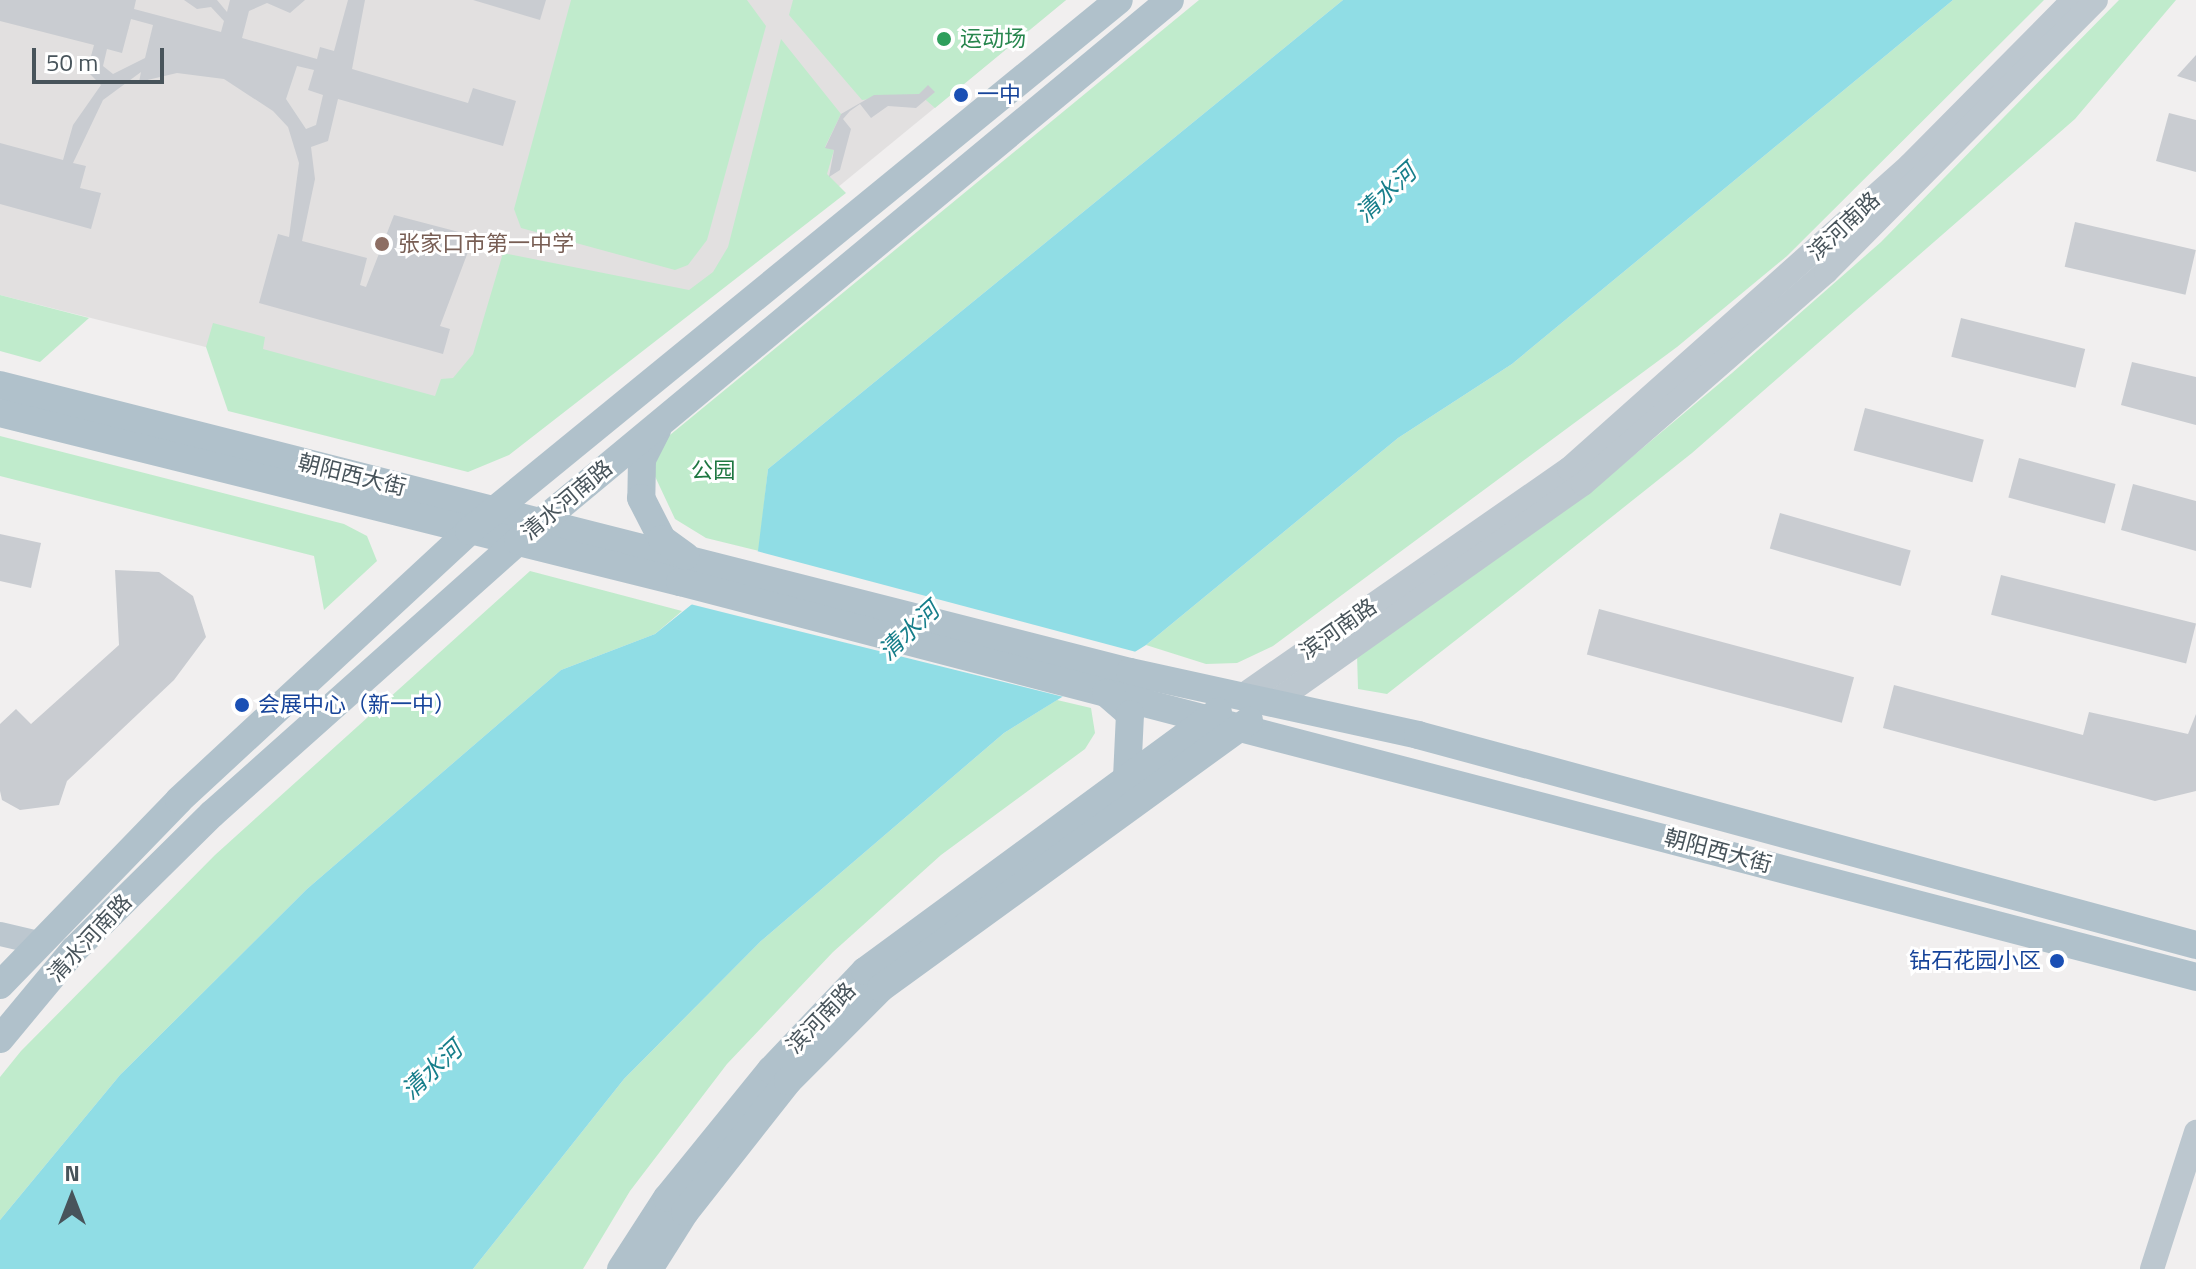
<!DOCTYPE html>
<meta charset="utf-8">
<style>
body{margin:0}
#map{position:relative;width:2196px;height:1269px;overflow:hidden;background:#f1efef;font-family:"Titillium Web","Noto Sans SC",sans-serif}
div>[style]{position:absolute}
[style*='--x']{left:calc(var(--x)*1px);top:calc(var(--y)*1px);width:calc(var(--w)*1px);rotate:calc(var(--a)*1deg)}
.education>*{inset:0;background:#e2e0e0}
.green>*{inset:0;background:#c0ebcc}
.water>*{inset:0;background:#90dde5}
.pier>*{inset:0;background:#f1efef}
.building>*{inset:0;background:#c9ccd1;transform-origin:0 0}
.secondary>*{height:24px;margin:-12px;padding:0 12px;transform-origin:12px;border-radius:12px;background:#bcc7cf}
.primary>*{height:28px;margin:-14px;padding:0 14px;transform-origin:14px;border-radius:14px;background:#b0c1cb}
.dots>*{width:22px;height:22px;translate:-50% -50%;box-sizing:border-box;border:4px solid #fff;border-radius:50%}
span{translate:-50% -50%;white-space:nowrap;text-align:center;line-height:1.15;-webkit-text-stroke:6px #fff;paint-order:stroke}
.leisure-label{font-size:22px;color:#27864d}
.left{translate:0 -50%;text-align:left}
.transit-label{font-size:22px;color:#164399}
.right{translate:-100% -50%;text-align:right}
.street-label{font-size:22px;color:#48545b}
.education-label{font-size:22px;color:#785e54}
.park-label{font-size:22px;color:#1e7741}
.water-label{font-size:24px;color:#167e8a;font-style:italic}
.north{position:absolute;left:32px;top:1157px;width:80px;height:80px;-webkit-text-stroke:6px #fff;paint-order:stroke;rotate:0deg;font-size:22px;font-weight:700;line-height:32px;text-align:center;color:#48545b}
.north::after{content:'';display:block;margin:auto;width:28px;height:36px;background:#48545b;clip-path:polygon(50% 0,100% 100%,50% 72%,0 100%)}
.scale{position:absolute;left:32px;top:48px;width:132px;height:36px;box-sizing:border-box;border:4px solid #48545b;border-top:0;padding-left:10px;font-size:24px;line-height:28px;white-space:nowrap;color:#48545b;-webkit-text-stroke:6px #fff;paint-order:stroke}
</style>
<div id="map">
<div class="education">
<div style="clip-path:polygon(0 0,1066px 0,832px 192px,522px 427px,0 295px)"></div>
</div>
<div class="green">
<div style="clip-path:polygon(571px 0,747px 0,766px 26px,707px 240px,688px 265px,675px 270px,521px 228px,514px 209px)"></div>
<div style="clip-path:polygon(793px 0,1066px 0,935px 108px,919px 94px,862px 100px,789px 15px)"></div>
<div style="clip-path:polygon(1199px 0,1343px 0,768px 469px,759px 551px,706px 538px,675px 519px,652px 470px,659px 444px)"></div>
<div style="clip-path:polygon(1953px 0,2044px 0,1787px 256px,1677px 347px,1273px 646px,1237px 663px,1206px 664px,1146px 645px,1398px 438px,1512px 364px)"></div>
<div style="clip-path:polygon(2119px 0,2176px 0,2075px 119px,1692px 453px,1530px 582px,1387px 694px,1358px 689px,1357px 654px,1609px 476px,1732px 373px,1881px 242px)"></div>
<div style="clip-path:polygon(781px 39px,841px 114px,825px 147px,834px 150px,827px 174px,846px 193px,509px 455px,468px 472px,228px 411px,206px 347px,213px 323px,265px 337px,263px 349px,435px 396px,441px 379px,453px 378px,473px 354px,503px 253px,689px 290px,713px 272px,728px 247px)"></div>
<div style="clip-path:polygon(0 295px,89px 318px,40px 362px,0 351px)"></div>
<div style="clip-path:polygon(0 436px,344px 524px,367px 536px,377px 561px,324px 610px,314px 556px,0 476px)"></div>
<div style="clip-path:polygon(530px 571px,682px 611px,655px 634px,561px 670px,307px 889px,120px 1075px,0 1220px,0 1077px,21px 1051px,215px 855px)"></div>
<div style="clip-path:polygon(1057px 700px,1091px 708px,1095px 733px,1085px 749px,941px 855px,833px 952px,727px 1064px,630px 1191px,583px 1269px,473px 1269px,624px 1079px,761px 941px,1004px 733px)"></div>
</div>
<div class="water">
<div style="clip-path:polygon(1343px 0,1953px 0,1512px 364px,1398px 438px,1146px 645px,1004px 733px,761px 941px,624px 1079px,473px 1269px,0 1269px,0 1220px,120px 1075px,307px 889px,561px 670px,655px 634px,758px 551px,768px 469px)"></div>
</div>
<div class="pier">
<div style="clip-path:polygon(753px 550px,1140px 653px,1068px 698px,686px 603px)"></div>
</div>
<div class="building">
<div style="clip-path:polygon(evenodd,0 0,136px 0,134px 9px,221px 32px,224px 21px,211px 7px,197px 9px,184px 0,217px 0,227px 12px,230px 0,305px 0,290px 13px,267px 3px,249px 11px,242px 38px,317px 59px,320px 47px,334px 51px,348px 0,365px 0,352px 69px,468px 103px,473px 88px,516px 101px,503px 146px,338px 99px,328px 141px,311px 147px,315px 179px,302px 241px,367px 258px,360px 285px,366px 287px,394px 215px,474px 236px,440px 326px,450px 329px,443px 354px,259px 303px,278px 234px,289px 237px,299px 163px,288px 127px,273px 111px,224px 79px,177px 73px,139px 82px,141px 72px,103px 100px,73px 163px,86px 166px,80px 188px,101px 193px,91px 229px,0 204px,0 143px,63px 160px,73px 125px,101px 85px,87px 71px,94px 45px,0 21px,0 0,131px 19px,153px 25px,145px 58px,113px 74px,103px 66px,107px 49px,122px 53px,131px 19px,0 0,297px 66px,314px 70px,308px 90px,323px 95px,316px 125px,306px 129px,286px 99px,297px 66px)"></div>
<div style="clip-path:polygon(473px 0,546px 0,540px 20px)"></div>
<div style="clip-path:polygon(2196px 55px,2196px 82px,2177px 76px)"></div>
<div style="clip-path:polygon(928px 85px,935px 92px,916px 108px,888px 106px,871px 118px,860px 104px,850px 111px,843px 119px,851px 129px,840px 170px,829px 177px,834px 150px,825px 148px,841px 114px,874px 95px,919px 94px)"></div>
<div style="clip-path:polygon(2169px 113px,2196px 120px,2196px 172px,2156px 161px)"></div>
<div style="left:2075px;top:222px;width:124px;height:46px;rotate:13deg"></div>
<div style="left:1961px;top:318px;width:128px;height:40px;rotate:14deg"></div>
<div style="clip-path:polygon(2132px 362px,2196px 377px,2196px 425px,2121px 405px)"></div>
<div style="left:1865px;top:408px;width:123px;height:44px;rotate:15deg"></div>
<div style="left:2019px;top:458px;width:100px;height:41px;rotate:15deg"></div>
<div style="clip-path:polygon(2133px 484px,2196px 501px,2196px 551px,2121px 530px)"></div>
<div style="left:1780px;top:513px;width:136px;height:37px;rotate:16deg"></div>
<div style="clip-path:polygon(0 534px,41px 543px,31px 588px,0 581px)"></div>
<div style="clip-path:polygon(115px 570px,159px 572px,193px 596px,206px 637px,174px 680px,67px 781px,59px 805px,20px 810px,2px 800px,0 791px,0 724px,16px 709px,31px 724px,119px 645px)"></div>
<div style="left:2001px;top:575px;width:201px;height:41px;rotate:14deg"></div>
<div style="left:1599px;top:609px;width:264px;height:47px;rotate:15deg"></div>
<div style="clip-path:polygon(1894px 685px,2083px 735px,2089px 712px,2188px 734px,2196px 714px,2196px 791px,2155px 801px,1883px 728px)"></div>
</div>
<div class="secondary">
<div style="--x:1242;--y:696;--w:398;--a:-34.8"></div>
<div style="--x:1569;--y:469;--w:457;--a:-41.7"></div>
<div style="--x:1910;--y:165;--w:232;--a:-45.3"></div>
<div style="--x:1272;--y:704;--w:381;--a:-35.3"></div>
<div style="--x:1583;--y:484;--w:322;--a:-41.1"></div>
<div style="--x:1826;--y:272;--w:383;--a:-45.2"></div>
<div style="--x:0;--y:934;--w:36;--a:13"></div>
<div style="--x:2152;--y:1269;--w:144;--a:-72.2"></div>
</div>
<div class="primary">
<div style="--x:0;--y:385;--w:1166;--a:14.25"></div>
<div style="--x:1130;--y:672;--w:295;--a:12.3"></div>
<div style="--x:1418;--y:735;--w:806;--a:15.11"></div>
<div style="--x:0;--y:413;--w:701;--a:13.96"></div>
<div style="--x:680;--y:582;--w:1567;--a:14.6"></div>
<div style="--x:657;--y:430;--w:33;--a:117"></div>
<div style="--x:642;--y:459;--w:39;--a:91"></div>
<div style="--x:641;--y:498;--w:46;--a:62.9"></div>
<div style="--x:662;--y:539;--w:29;--a:36"></div>
<div style="--x:1106;--y:693;--w:32;--a:41"></div>
<div style="--x:1130;--y:714;--w:64;--a:92.7"></div>
<div style="--x:0;--y:985;--w:257;--a:-45.9"></div>
<div style="--x:179;--y:800;--w:396;--a:-42.8"></div>
<div style="--x:469;--y:531;--w:839;--a:-39.25"></div>
<div style="--x:0;--y:1039;--w:116;--a:-50.3"></div>
<div style="--x:74;--y:950;--w:194;--a:-44.6"></div>
<div style="--x:212;--y:814;--w:410;--a:-41.7"></div>
<div style="--x:518;--y:541;--w:847;--a:-39.68"></div>
<div style="--x:621;--y:1269;--w:85;--a:-57.1"></div>
<div style="--x:667;--y:1198;--w:165;--a:-50.9"></div>
<div style="--x:771;--y:1070;--w:137;--a:-46.5"></div>
<div style="--x:865;--y:971;--w:438;--a:-36.3"></div>
<div style="--x:649;--y:1269;--w:67;--a:-57.7"></div>
<div style="--x:685;--y:1212;--w:167;--a:-51.8"></div>
<div style="--x:788;--y:1081;--w:132;--a:-45"></div>
<div style="--x:881;--y:988;--w:455;--a:-36"></div>
</div>
<div class="dots">
<div style="left:944px;top:39px;background:#2e9e5b"></div>
<div style="left:961px;top:95px;background:#1a4fb4"></div>
<div style="left:382px;top:244px;background:#8d6e63"></div>
<div style="left:242px;top:705px;background:#1a4fb4"></div>
<div style="left:2057px;top:961px;background:#1a4fb4"></div>
</div>
<div class="leisure-label">
<span class="left" style="left:960px;top:39px">运动场</span>
</div>
<div class="transit-label">
<span class="left" style="left:977px;top:95px">一中</span>
<span class="left" style="left:258px;top:705px">会展中心（新一中）</span>
<span class="right" style="left:2041px;top:961px">钻石花园小区</span>
</div>
<div class="street-label">
<span style="left:1844px;top:226px;rotate:-43deg">滨河南路</span>
<span style="left:352px;top:475px;rotate:14deg">朝阳西大街</span>
<span style="left:567px;top:500px;rotate:-40deg">清水河南路</span>
<span style="left:1338px;top:629px;rotate:-35deg">滨河南路</span>
<span style="left:1718px;top:851px;rotate:15deg">朝阳西大街</span>
<span style="left:90px;top:938px;rotate:-47deg">清水河南路</span>
<span style="left:821px;top:1018px;rotate:-46deg">滨河南路</span>
</div>
<div class="education-label">
<span class="left" style="left:398px;top:244px">张家口市第一中学</span>
</div>
<div class="park-label">
<span style="left:713px;top:471px">公园</span>
</div>
<div class="water-label">
<span style="left:1386px;top:193px;rotate:-43deg">清水河</span>
<span style="left:909px;top:631px;rotate:-43deg">清水河</span>
<span style="left:432px;top:1070px;rotate:-43deg">清水河</span>
</div>
<div class="north">N</div>
<div class="scale">50 m</div>
</div>
